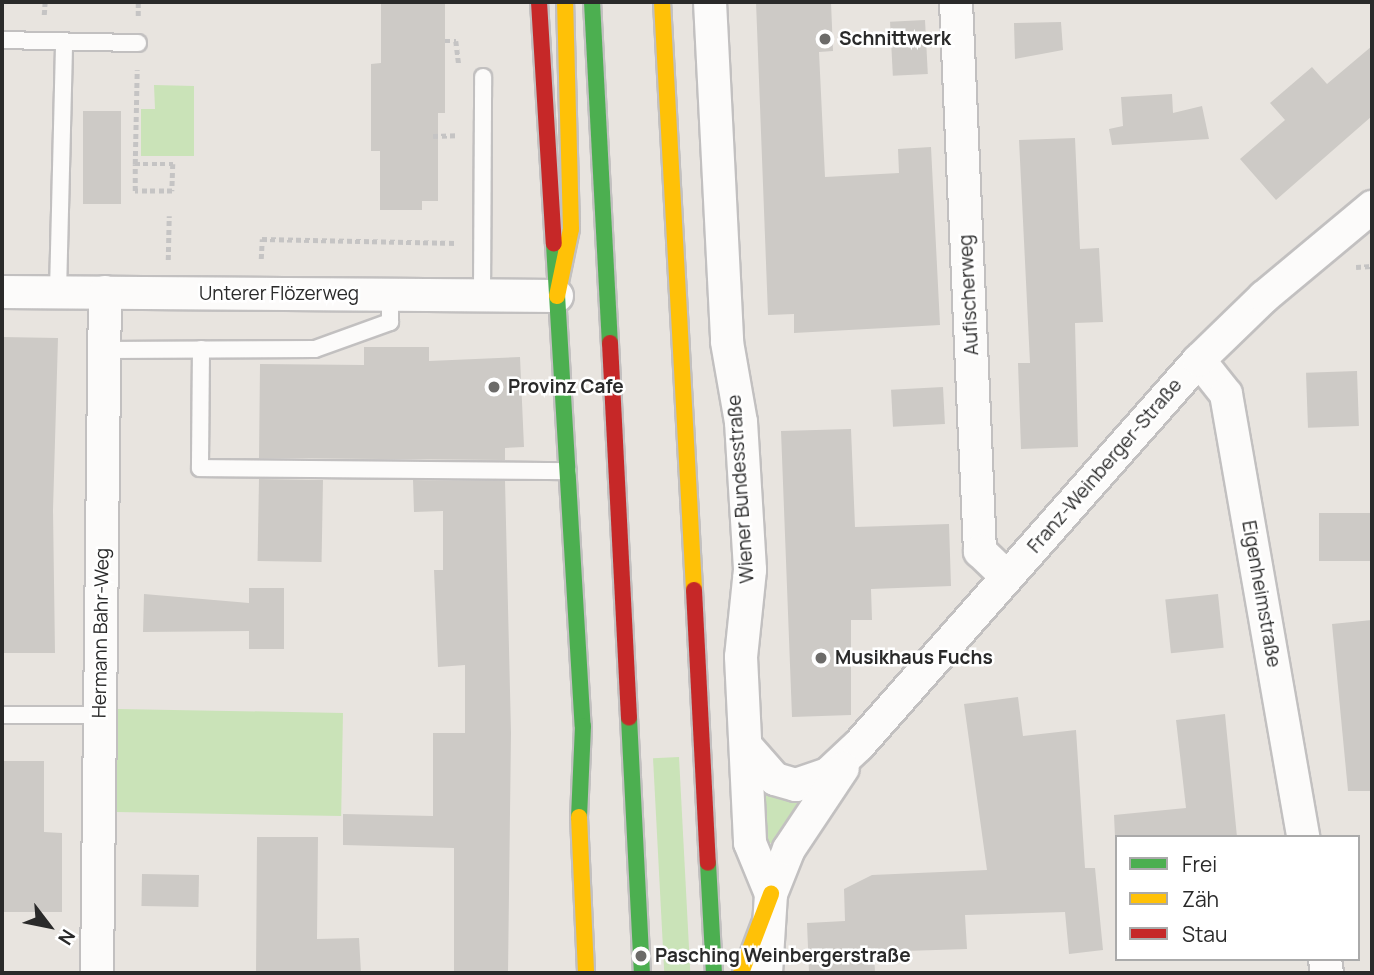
<!DOCTYPE html>
<meta charset="utf-8">
<style>
body{margin:0}
#map{position:relative;width:1374px;height:975px;overflow:hidden;background:#e8e4df;font-family:Manrope,sans-serif}
div>[style]{position:absolute}
[style*='--x']{left:calc(var(--x)*1px);top:calc(var(--y)*1px);width:calc(var(--w)*1px);rotate:calc(var(--a)*1deg)}
.green>*{inset:0;background:#cae3b8;transform-origin:0 0}
.building>*{inset:0;background:#cdcac6;transform-origin:0 0}
.path>*{height:4.5px;margin-top:-2.25px;transform-origin:0;background:repeating-linear-gradient(90deg,#c5c4c4 0 5px,transparent 0 8.5px)}
.roads{filter:drop-shadow(2px 0 #c2c0c0) drop-shadow(-2px 0 #c2c0c0) drop-shadow(0 2px #c2c0c0) drop-shadow(0 -2px #c2c0c0)}
.lane>*{height:16px;margin:-8px;padding:0 8px;transform-origin:8px;border-radius:8px;background:#fcfbfa}
.street>*{height:32px;margin:-16px;padding:0 16px;transform-origin:16px;border-radius:16px;background:#fcfbfa}
.fast>*{height:16px;margin:-8px;padding:0 8px;transform-origin:8px;border-radius:8px;background:#4caf50}
.slow>*{height:16px;margin:-8px;padding:0 8px;transform-origin:8px;border-radius:8px;background:#ffc107}
.jam>*{height:16px;margin:-8px;padding:0 8px;transform-origin:8px;border-radius:8px;background:#c62828}
.dots>*{width:19px;height:19px;translate:-50% -50%;box-sizing:border-box;border:4px solid #fff;border-radius:50%}
span{translate:-50% -50%;white-space:nowrap;text-align:center;line-height:1.15;-webkit-text-stroke:5px #fff;paint-order:stroke}
.poi-label{font-size:19px;color:#2a2a2a;font-weight:700}
.left{translate:0 -50%;text-align:left}
.street-label{font-size:19px;color:#2a2a2a}
.frame{position:absolute;inset:0;border:4px solid #2a2a2a;pointer-events:none}
.legend{position:absolute;left:1115px;top:835px;width:245px;height:126px;box-sizing:border-box;background:#fff;border:2px solid #aaa;margin:0;padding:9px 12px;list-style:none;font-size:21px;color:#2a2a2a}
.legend li{display:flex;align-items:center;gap:14px;height:35px}
.legend b{width:35px;border:2px solid #aaa}
.north{position:absolute;left:14px;top:891px;width:70px;height:70px;-webkit-text-stroke:5px #fff;paint-order:stroke;rotate:122deg;font-size:19px;font-weight:700;line-height:28px;text-align:center;color:#2a2a2a}
.north::after{content:'';display:block;margin:auto;width:24px;height:32px;background:#2a2a2a;clip-path:polygon(50% 0,100% 100%,50% 72%,0 100%)}
</style>
<div id="map">
<div class="green">
<div style="clip-path:polygon(154px 85px,194px 86px,194px 156px,141px 156px,141px 109px,155px 109px)"></div>
<div style="left:118px;top:709px;width:225px;height:103px;rotate:1deg"></div>
<div style="left:679px;top:757px;width:216px;height:26px;rotate:87deg"></div>
<div style="clip-path:polygon(758px 781px,806px 797px,778px 846px,763px 840px)"></div>
</div>
<div class="building">
<div style="clip-path:polygon(381px 2px,445px 2px,445px 113px,438px 113px,438px 201px,422px 201px,422px 210px,380px 210px,380px 151px,371px 151px,371px 64px,381px 63px)"></div>
<div style="clip-path:polygon(756px 2px,831px 2px,833px 51px,819px 52px,825px 177px,899px 173px,898px 149px,931px 147px,940px 325px,794px 333px,794px 314px,768px 315px)"></div>
<div style="left:925px;top:20px;width:54px;height:35px;rotate:87deg"></div>
<div style="clip-path:polygon(1061px 22px,1063px 50px,1015px 59px,1014px 23px)"></div>
<div style="clip-path:polygon(1372px 46px,1372px 116px,1276px 200px,1240px 159px,1285px 120px,1270px 103px,1312px 67px,1327px 84px)"></div>
<div style="clip-path:polygon(1172px 94px,1173px 113px,1202px 106px,1209px 139px,1112px 145px,1109px 129px,1123px 126px,1121px 97px)"></div>
<div style="left:83px;top:111px;width:38px;height:93px"></div>
<div style="clip-path:polygon(1075px 138px,1080px 249px,1099px 248px,1103px 322px,1075px 323px,1078px 447px,1021px 449px,1018px 363px,1030px 363px,1019px 140px)"></div>
<div style="clip-path:polygon(2px 337px,58px 338px,53px 510px,55px 653px,2px 653px)"></div>
<div style="clip-path:polygon(364px 347px,429px 347px,429px 361px,520px 357px,524px 447px,505px 448px,505px 460px,259px 458px,260px 364px,364px 365px)"></div>
<div style="left:1357px;top:371px;width:55px;height:51px;rotate:88deg"></div>
<div style="left:943px;top:387px;width:37px;height:52px;rotate:87deg"></div>
<div style="clip-path:polygon(851px 429px,855px 527px,949px 524px,951px 586px,871px 589px,872px 620px,851px 620px,851px 715px,792px 717px,781px 431px)"></div>
<div style="left:259px;top:479px;width:64px;height:82px;rotate:1deg"></div>
<div style="clip-path:polygon(413px 480px,505px 481px,511px 733px,508px 973px,454px 973px,454px 848px,343px 845px,343px 814px,433px 816px,433px 733px,465px 733px,465px 665px,438px 667px,434px 570px,443px 570px,443px 511px,414px 512px)"></div>
<div style="left:1372px;top:513px;width:48px;height:53px;rotate:90deg"></div>
<div style="clip-path:polygon(249px 588px,284px 588px,284px 649px,249px 649px,249px 631px,143px 632px,144px 594px,249px 603px)"></div>
<div style="left:1218px;top:594px;width:54px;height:53px;rotate:84deg"></div>
<div style="clip-path:polygon(1372px 620px,1372px 791px,1348px 791px,1332px 624px)"></div>
<div style="clip-path:polygon(1018px 697px,1023px 736px,1076px 730px,1085px 868px,1095px 868px,1103px 950px,1069px 954px,1065px 912px,965px 915px,967px 949px,874px 952px,875px 973px,809px 973px,807px 923px,845px 921px,844px 889px,872px 875px,987px 870px,964px 704px)"></div>
<div style="clip-path:polygon(1225px 714px,1237px 837px,1115px 837px,1114px 815px,1186px 808px,1176px 720px)"></div>
<div style="clip-path:polygon(2px 761px,44px 761px,44px 832px,62px 833px,62px 912px,2px 912px)"></div>
<div style="clip-path:polygon(257px 837px,318px 837px,317px 939px,359px 938px,361px 973px,256px 973px)"></div>
<div style="left:142px;top:874px;width:57px;height:32px;rotate:1deg"></div>
</div>
<div class="path">
<div style="--x:44;--y:15;--w:13;--a:-86"></div>
<div style="--x:138;--y:16;--w:14;--a:-90"></div>
<div style="--x:445;--y:41;--w:11;--a:0"></div>
<div style="--x:456;--y:41;--w:25;--a:83"></div>
<div style="--x:433;--y:136;--w:24;--a:-2"></div>
<div style="--x:135;--y:164;--w:94;--a:-88.8"></div>
<div style="--x:135;--y:164;--w:38;--a:0"></div>
<div style="--x:173;--y:164;--w:27;--a:92"></div>
<div style="--x:172;--y:191;--w:37;--a:180"></div>
<div style="--x:135;--y:191;--w:27;--a:-90"></div>
<div style="--x:261;--y:259;--w:20;--a:-87"></div>
<div style="--x:262;--y:239;--w:195;--a:1.2"></div>
<div style="--x:168;--y:260;--w:44;--a:-88.7"></div>
<div style="--x:1356;--y:267;--w:16;--a:-4"></div>
</div>
<div class="roads">
<div class="lane">
<div style="--x:2;--y:40;--w:136;--a:1.3"></div>
<div style="--x:58;--y:292;--w:251;--a:-88.6"></div>
<div style="--x:482;--y:295;--w:218;--a:-89.7"></div>
<div style="--x:201;--y:349;--w:119;--a:90.5"></div>
<div style="--x:200;--y:468;--w:368;--a:0.5"></div>
<div style="--x:104;--y:350;--w:211;--a:-0.3"></div>
<div style="--x:315;--y:349;--w:80;--a:-19.8"></div>
<div style="--x:390;--y:322;--w:28;--a:-90"></div>
<div style="--x:2;--y:715;--w:97;--a:0"></div>
</div>
<div class="street">
<div style="--x:710;--y:2;--w:340;--a:87.1"></div>
<div style="--x:727;--y:342;--w:81;--a:80.1"></div>
<div style="--x:741;--y:422;--w:148;--a:86.5"></div>
<div style="--x:750;--y:570;--w:87;--a:95.9"></div>
<div style="--x:741;--y:657;--w:186;--a:87.2"></div>
<div style="--x:750;--y:843;--w:55;--a:67.6"></div>
<div style="--x:771;--y:894;--w:79;--a:93.6"></div>
<div style="--x:956;--y:2;--w:550;--a:87.5"></div>
<div style="--x:980;--y:551;--w:37;--a:44"></div>
<div style="--x:2;--y:292;--w:555;--a:0.41"></div>
<div style="--x:1199;--y:360;--w:43;--a:51.5"></div>
<div style="--x:1226;--y:394;--w:450;--a:80.1"></div>
<div style="--x:746;--y:746;--w:44;--a:48.7"></div>
<div style="--x:775;--y:779;--w:22;--a:16"></div>
<div style="--x:796;--y:785;--w:34;--a:-19"></div>
<div style="--x:828;--y:774;--w:42;--a:-43.1"></div>
<div style="--x:859;--y:745;--w:514;--a:-48.55"></div>
<div style="--x:1199;--y:360;--w:91;--a:-44.1"></div>
<div style="--x:1264;--y:297;--w:141;--a:-39.8"></div>
<div style="--x:771;--y:894;--w:48;--a:-68.2"></div>
<div style="--x:789;--y:849;--w:97;--a:-56.3"></div>
<div style="--x:1325;--y:959;--w:14;--a:82"></div>
<div style="--x:97;--y:973;--w:681;--a:-89.33"></div>
</div>
<div class="fast">
<div style="--x:592;--y:2;--w:341;--a:87"></div>
<div style="--x:554;--y:244;--w:483;--a:86.6"></div>
<div style="--x:583;--y:726;--w:91;--a:92.5"></div>
<div style="--x:629;--y:718;--w:255;--a:87.1"></div>
<div style="--x:708;--y:863;--w:110;--a:86.9"></div>
</div>
<div class="slow">
<div style="--x:662;--y:2;--w:589;--a:86.88"></div>
<div style="--x:557;--y:296;--w:68;--a:-78.2"></div>
<div style="--x:571;--y:229;--w:227;--a:-91.5"></div>
<div style="--x:579;--y:817;--w:156;--a:87.4"></div>
<div style="--x:741;--y:973;--w:85;--a:-69.2"></div>
</div>
<div class="jam">
<div style="--x:539;--y:2;--w:242;--a:86.5"></div>
<div style="--x:610;--y:343;--w:375;--a:87.1"></div>
<div style="--x:694;--y:590;--w:273;--a:87.1"></div>
</div>
</div>
<div class="dots">
<div style="left:825px;top:39px;background:#6c6b69"></div>
<div style="left:494px;top:387px;background:#6c6b69"></div>
<div style="left:821px;top:658px;background:#6c6b69"></div>
<div style="left:641px;top:956px;background:#6c6b69"></div>
</div>
<div class="poi-label">
<span class="left" style="left:839px;top:39px">Schnittwerk</span>
<span class="left" style="left:508px;top:387px">Provinz Cafe</span>
<span class="left" style="left:835px;top:658px">Musikhaus Fuchs</span>
<span class="left" style="left:655px;top:956px">Pasching Weinbergerstraße</span>
</div>
<div class="street-label">
<span style="left:279px;top:294px">Unterer Flözerweg</span>
<span style="left:969px;top:295px;rotate:-93deg">Aufischerweg</span>
<span style="left:1105px;top:466px;rotate:-49deg">Franz-Weinberger-Straße</span>
<span style="left:741px;top:489px;rotate:-94deg">Wiener Bundesstraße</span>
<span style="left:1261px;top:594px;rotate:80deg">Eigenheimstraße</span>
<span style="left:101px;top:633px;rotate:-89deg">Hermann Bahr-Weg</span>
</div>
<div class="frame"></div>
<ul class="legend">
<li><b style="height:9px;background:#4caf50"></b>Frei</li>
<li><b style="height:9px;background:#ffc107"></b>Zäh</li>
<li><b style="height:9px;background:#c62828"></b>Stau</li>
</ul>
<div class="north">N</div>
</div>
